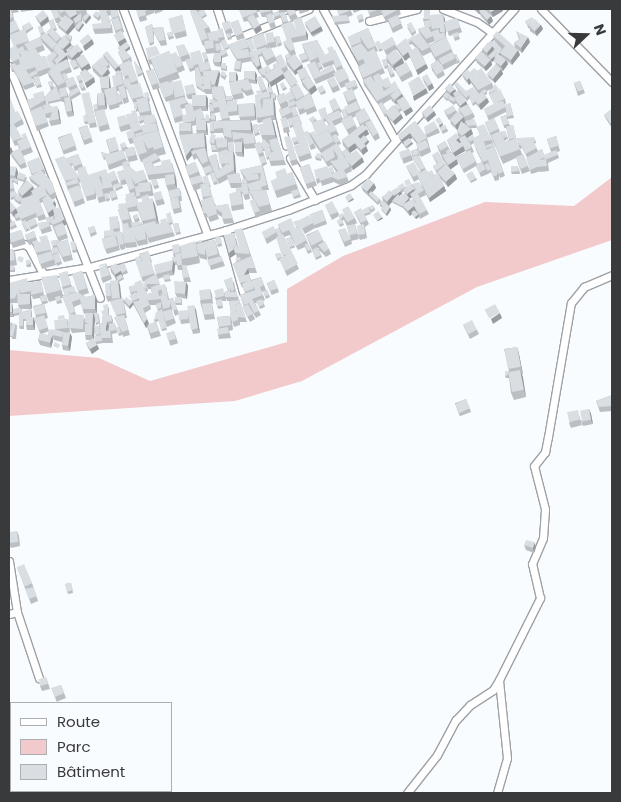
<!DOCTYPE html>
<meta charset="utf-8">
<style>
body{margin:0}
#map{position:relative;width:621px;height:802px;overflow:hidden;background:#f9fcff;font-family:Poppins,sans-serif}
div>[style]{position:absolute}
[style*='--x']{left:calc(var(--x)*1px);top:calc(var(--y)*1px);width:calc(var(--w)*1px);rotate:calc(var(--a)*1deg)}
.green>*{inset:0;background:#f2cacc}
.roads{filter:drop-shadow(1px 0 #9da1a6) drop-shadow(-1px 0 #9da1a6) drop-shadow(0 1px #9da1a6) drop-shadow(0 -1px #9da1a6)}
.street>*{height:7px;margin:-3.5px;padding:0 3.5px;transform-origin:3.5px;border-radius:3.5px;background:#fff}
.wall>*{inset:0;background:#bbbfc3;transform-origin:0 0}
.shaded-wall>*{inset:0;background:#989b9f;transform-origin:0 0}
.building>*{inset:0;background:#d9dee3;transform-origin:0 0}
span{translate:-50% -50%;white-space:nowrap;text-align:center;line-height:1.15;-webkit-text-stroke:4px #f9fcff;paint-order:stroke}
.frame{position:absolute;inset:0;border:10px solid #383a3c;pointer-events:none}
.legend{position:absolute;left:10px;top:702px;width:162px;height:90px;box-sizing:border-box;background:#f9fcff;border:1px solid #acaeb1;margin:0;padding:6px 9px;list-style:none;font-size:15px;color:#383a3c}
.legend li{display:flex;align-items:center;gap:10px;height:25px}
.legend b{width:25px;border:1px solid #acaeb1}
.north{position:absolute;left:561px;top:10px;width:50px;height:50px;-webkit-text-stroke:4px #f9fcff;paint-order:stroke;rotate:69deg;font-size:14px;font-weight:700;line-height:20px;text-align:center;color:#383a3c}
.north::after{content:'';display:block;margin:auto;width:18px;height:22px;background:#383a3c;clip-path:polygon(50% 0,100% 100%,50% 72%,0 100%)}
</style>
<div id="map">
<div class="green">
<div style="clip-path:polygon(612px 177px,612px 240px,477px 287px,302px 381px,235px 401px,9px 416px,9px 350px,99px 358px,150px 381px,287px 342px,287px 289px,343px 256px,485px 202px,574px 206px)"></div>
</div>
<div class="roads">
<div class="street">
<div style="--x:123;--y:9;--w:240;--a:69.5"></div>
<div style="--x:217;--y:9;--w:35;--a:72"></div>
<div style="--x:228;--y:42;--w:87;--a:-22.2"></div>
<div style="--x:323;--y:9;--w:149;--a:61.2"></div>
<div style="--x:443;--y:9;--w:36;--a:21"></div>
<div style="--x:477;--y:22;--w:19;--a:35"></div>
<div style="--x:541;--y:9;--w:102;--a:45.8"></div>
<div style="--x:369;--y:21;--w:49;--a:-14"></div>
<div style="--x:9;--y:66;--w:249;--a:68.6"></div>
<div style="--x:272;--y:85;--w:62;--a:76.9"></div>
<div style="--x:290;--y:158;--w:49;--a:59.2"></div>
<div style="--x:226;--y:230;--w:64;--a:74.7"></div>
<div style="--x:9;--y:247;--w:15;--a:-11"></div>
<div style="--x:24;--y:244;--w:6;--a:31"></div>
<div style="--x:29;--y:247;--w:32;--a:62"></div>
<div style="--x:9;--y:280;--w:82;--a:-9.1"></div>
<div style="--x:90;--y:267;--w:141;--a:-15.2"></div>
<div style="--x:226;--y:230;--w:65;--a:-17.9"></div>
<div style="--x:288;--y:210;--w:68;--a:-21.6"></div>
<div style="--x:351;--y:185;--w:19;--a:-36"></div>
<div style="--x:366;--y:174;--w:222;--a:-48.1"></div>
<div style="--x:9;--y:561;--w:52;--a:81.1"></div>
<div style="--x:17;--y:612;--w:70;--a:71.6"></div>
<div style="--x:9;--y:614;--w:8;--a:-14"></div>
<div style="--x:407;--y:793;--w:48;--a:-51.7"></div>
<div style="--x:437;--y:755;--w:40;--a:-62"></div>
<div style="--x:456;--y:720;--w:21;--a:-47"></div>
<div style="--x:470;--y:705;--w:27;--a:-33"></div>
<div style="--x:493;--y:690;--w:12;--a:-59"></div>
<div style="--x:497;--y:793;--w:36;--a:-74"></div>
<div style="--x:507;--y:758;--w:78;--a:-95.9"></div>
<div style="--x:499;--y:680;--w:92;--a:-63.4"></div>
<div style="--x:540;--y:598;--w:35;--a:-103"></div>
<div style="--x:532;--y:564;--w:28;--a:-67"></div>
<div style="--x:543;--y:538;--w:29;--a:-86"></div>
<div style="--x:545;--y:509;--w:44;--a:-104.3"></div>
<div style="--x:534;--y:466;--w:18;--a:-52"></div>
<div style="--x:545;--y:452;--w:15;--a:-79"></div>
<div style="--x:548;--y:437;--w:136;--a:-80.3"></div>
<div style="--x:571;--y:303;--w:21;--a:-51"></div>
<div style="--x:584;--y:287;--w:30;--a:-23"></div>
</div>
</div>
<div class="wall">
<div style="clip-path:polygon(evenodd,17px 9px,19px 12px,13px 13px,14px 20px,20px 31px,23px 30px,22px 26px,33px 27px,33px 29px,26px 34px,29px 42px,40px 37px,45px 50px,38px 53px,41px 57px,45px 56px,50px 69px,52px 53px,41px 41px,40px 37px,41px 35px,38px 27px,41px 26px,37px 20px,35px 16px,49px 21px,53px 19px,57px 30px,55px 31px,61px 38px,65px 36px,66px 34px,59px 28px,57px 24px,58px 23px,56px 23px,52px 12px,50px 9px,58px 9px,61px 20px,63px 17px,61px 18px,58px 9px,76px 12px,75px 9px,86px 9px,87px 13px,91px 18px,86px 24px,83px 21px,82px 19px,82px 22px,84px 25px,79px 32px,76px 30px,75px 27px,68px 35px,72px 36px,72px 38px,71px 42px,70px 42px,72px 45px,83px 52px,80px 55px,80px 56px,91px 68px,87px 70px,95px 82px,87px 88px,80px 73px,82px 71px,78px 65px,79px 68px,74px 70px,70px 62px,72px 61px,68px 58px,67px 52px,65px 54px,67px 55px,68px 60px,68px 61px,72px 72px,66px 74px,68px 79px,73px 77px,81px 94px,71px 100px,74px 116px,68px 117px,66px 112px,64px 102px,62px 102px,62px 101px,48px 104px,45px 97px,52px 89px,51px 90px,48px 82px,52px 81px,54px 88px,56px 86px,49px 77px,48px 73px,39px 77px,37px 72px,42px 87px,37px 88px,33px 79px,32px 79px,35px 86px,25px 90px,14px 72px,12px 72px,10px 65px,13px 64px,9px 54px,14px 47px,11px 38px,9px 39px,9px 10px,17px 9px,49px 22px,51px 28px,47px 32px,48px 35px,44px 32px,42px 27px,49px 22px,17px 9px,66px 84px,70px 91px,69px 97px,65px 88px,67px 87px,66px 84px)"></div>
<div style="clip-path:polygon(20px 9px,41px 9px,21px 12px)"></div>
<div style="clip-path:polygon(evenodd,99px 9px,117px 9px,124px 32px,122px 33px,130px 49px,126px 52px,131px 57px,132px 62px,131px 62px,144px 98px,148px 92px,150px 101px,149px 101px,152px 115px,156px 119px,160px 135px,166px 154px,158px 156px,161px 161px,153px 164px,154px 167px,172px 163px,176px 177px,177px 188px,179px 188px,181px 192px,182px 201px,180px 201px,182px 212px,174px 214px,168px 190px,166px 185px,165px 178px,149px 180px,143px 162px,141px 162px,134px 143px,130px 144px,128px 139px,132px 130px,131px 129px,121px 132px,119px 127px,136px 110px,134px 104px,127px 89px,126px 89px,129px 102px,124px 104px,119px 91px,117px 91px,118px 95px,120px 94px,123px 104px,119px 105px,120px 107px,110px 110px,106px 98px,107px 109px,104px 110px,110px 129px,100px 132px,94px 110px,97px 104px,97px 94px,105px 93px,102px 93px,101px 88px,100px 78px,93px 71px,92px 66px,104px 58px,103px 54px,119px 66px,121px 70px,120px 71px,122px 73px,123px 80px,125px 79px,119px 65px,123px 63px,118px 52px,120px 51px,118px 48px,120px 46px,114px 35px,116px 34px,111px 19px,112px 19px,111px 15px,108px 16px,112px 26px,113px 33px,95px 34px,93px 29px,102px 23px,101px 18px,99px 21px,94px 17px,93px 15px,100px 13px,99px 9px,109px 63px,116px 72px,116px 75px,114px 87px,111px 88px,110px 81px,109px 76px,107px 77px,110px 73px,108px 69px,110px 67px,109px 63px,99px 9px,138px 111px,140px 115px,139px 121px,140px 124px,144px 122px,145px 125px,140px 126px,139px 124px,136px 112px,138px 111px)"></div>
<div style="clip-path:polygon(136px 9px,162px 9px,163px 11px,155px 14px,154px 10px,154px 13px,146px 16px,147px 20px,140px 22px)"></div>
<div style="clip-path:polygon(evenodd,192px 9px,208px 9px,204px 10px,207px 16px,202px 19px,209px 27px,211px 32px,218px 31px,222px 28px,225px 39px,229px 49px,226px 50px,228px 56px,222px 58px,222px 63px,227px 66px,227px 71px,221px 70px,221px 67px,215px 66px,213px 62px,214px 53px,206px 54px,206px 52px,211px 70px,220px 75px,227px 75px,225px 80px,221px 77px,220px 75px,218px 87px,223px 86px,226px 96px,233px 98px,233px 100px,238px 105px,254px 103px,256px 108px,256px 120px,250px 121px,252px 124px,253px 134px,254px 134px,256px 143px,260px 142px,267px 164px,263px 166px,269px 190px,266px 190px,272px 211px,262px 214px,261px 213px,262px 215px,256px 218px,250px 201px,253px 200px,249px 192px,250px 199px,245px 200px,243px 194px,242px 194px,244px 209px,232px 211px,231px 206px,236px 192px,236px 188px,231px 188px,228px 179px,219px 184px,215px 176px,218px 184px,214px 185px,210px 174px,207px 176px,211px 187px,210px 187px,212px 197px,216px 206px,228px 204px,234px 223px,224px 224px,222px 217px,217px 214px,219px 219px,210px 222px,208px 217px,205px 218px,203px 213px,203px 199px,201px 188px,194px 191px,185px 166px,195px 162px,204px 184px,206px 176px,203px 168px,197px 158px,194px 160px,192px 155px,187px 161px,179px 132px,183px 124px,183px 121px,175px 123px,169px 101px,166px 102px,160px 88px,153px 90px,146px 71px,153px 69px,159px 84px,160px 84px,152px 64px,150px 65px,148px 60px,169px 51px,180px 78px,172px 81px,173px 82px,182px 85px,186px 100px,194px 111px,195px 111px,194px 111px,192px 106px,192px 99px,188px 99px,186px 95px,193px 84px,196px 95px,206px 95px,208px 99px,208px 111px,202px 111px,205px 120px,210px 118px,210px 105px,209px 103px,213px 99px,212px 94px,206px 94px,205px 92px,205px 93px,197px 88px,196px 85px,195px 70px,190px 72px,186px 61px,182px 62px,176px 46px,189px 54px,193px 65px,205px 62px,202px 53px,206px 52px,204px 45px,203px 46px,190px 11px,192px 10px,192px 9px,221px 42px,224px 50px,222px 50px,220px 43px,221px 42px,192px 9px,203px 76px,204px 84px,202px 77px,203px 76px,192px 9px,185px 108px,187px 114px,183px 116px,181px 109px,185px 108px,192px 9px,214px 111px,215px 113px,220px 112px,222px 120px,216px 121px,216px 116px,213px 114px,215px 113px,214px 111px,192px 9px,239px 115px,240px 120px,230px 120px,229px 116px,239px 115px,192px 9px,207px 123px,210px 123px,210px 131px,211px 134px,215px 133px,215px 132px,215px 133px,223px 133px,225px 140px,217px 138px,210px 143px,211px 145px,212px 152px,218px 152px,216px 146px,219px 154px,222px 168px,220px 169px,216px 154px,208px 157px,205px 135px,208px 135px,207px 123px,192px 9px,196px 125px,196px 130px,197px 133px,193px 134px,192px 126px,196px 125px,192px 9px,233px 140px,235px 144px,235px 152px,237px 156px,244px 157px,244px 146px,243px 143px,245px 149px,256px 148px,262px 165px,240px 170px,244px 179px,242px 184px,239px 173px,236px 174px,233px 140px,192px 9px,228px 142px,231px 142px,229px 152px,228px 152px,229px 151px,228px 142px)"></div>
<div style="clip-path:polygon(evenodd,239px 9px,272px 9px,273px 13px,279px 11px,278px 9px,297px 9px,294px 10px,298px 18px,291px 21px,287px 12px,285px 12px,288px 22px,296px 30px,308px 35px,308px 40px,292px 43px,296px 54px,295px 55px,302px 64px,303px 68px,309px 76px,317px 90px,311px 95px,317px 111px,307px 115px,306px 112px,300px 115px,297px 107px,295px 107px,302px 124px,301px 124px,312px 158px,300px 162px,294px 146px,299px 145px,299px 144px,294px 145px,292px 138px,297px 137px,293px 127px,290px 128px,288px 120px,287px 120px,290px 132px,284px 133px,283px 129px,282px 118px,279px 110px,281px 108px,276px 96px,284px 93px,288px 103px,289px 102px,286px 97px,291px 92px,290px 89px,291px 88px,285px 78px,271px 87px,265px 78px,263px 78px,253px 64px,249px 53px,252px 61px,242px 63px,241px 72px,235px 71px,234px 69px,237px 61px,230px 49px,228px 45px,246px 38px,251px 51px,257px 50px,252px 37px,263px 33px,268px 48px,267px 44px,275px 37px,279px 36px,282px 45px,278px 47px,275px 38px,277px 47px,271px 48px,275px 57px,287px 66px,288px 70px,304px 96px,309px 93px,303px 86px,298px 73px,295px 75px,287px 65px,286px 60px,286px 59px,285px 56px,289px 53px,285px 47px,283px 42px,287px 41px,280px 14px,285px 12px,280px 13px,281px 17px,275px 19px,273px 15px,272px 15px,276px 27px,271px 29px,266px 17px,262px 17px,260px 12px,257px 12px,259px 17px,256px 18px,262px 30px,256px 34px,248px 21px,244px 22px,239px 9px,262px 56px,267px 66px,276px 61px,279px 65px,273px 65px,274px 68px,271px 70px,264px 68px,266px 73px,262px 68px,259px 57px,262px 56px)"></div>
<div style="clip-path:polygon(298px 9px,309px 9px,309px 11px,300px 14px)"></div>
<div style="clip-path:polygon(337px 9px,350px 9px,353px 15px,348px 17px,350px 23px,335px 25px,332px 16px,339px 16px)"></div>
<div style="clip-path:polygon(352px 9px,360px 9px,361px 10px,354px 13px)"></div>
<div style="clip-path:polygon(367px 9px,380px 9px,382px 14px,371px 18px)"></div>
<div style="clip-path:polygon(380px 9px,399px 9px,401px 14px,398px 16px,403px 28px,393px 33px,388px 21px,386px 22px)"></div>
<div style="clip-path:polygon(473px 9px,502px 9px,503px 11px,493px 17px,485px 10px,491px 16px,493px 21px,489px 25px,481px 16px,480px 14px,479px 14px)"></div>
<div style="clip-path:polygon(evenodd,430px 10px,430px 15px,445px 19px,445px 22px,457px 18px,462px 32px,458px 34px,460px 39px,455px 41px,453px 35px,449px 36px,445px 24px,446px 37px,454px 55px,456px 54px,460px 62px,457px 64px,456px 61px,457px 63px,444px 70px,441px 64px,440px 64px,445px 75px,438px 79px,432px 70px,431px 65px,436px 61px,431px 52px,423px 56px,421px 53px,428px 68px,418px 75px,410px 57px,405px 61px,397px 50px,395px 50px,402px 58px,404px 63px,411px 71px,413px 76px,402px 82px,395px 70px,395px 71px,387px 62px,386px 57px,387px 56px,381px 44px,392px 37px,396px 46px,412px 50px,416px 48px,412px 44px,410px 45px,408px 42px,415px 36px,424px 40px,420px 34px,418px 29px,425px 27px,423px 19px,430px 10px,435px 41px,435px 42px,429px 45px,428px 44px,435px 41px)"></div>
<div style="clip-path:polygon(362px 14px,364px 21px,359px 23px,357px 16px)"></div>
<div style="clip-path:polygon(182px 15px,187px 36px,176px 39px,169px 20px)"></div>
<div style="left:238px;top:20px;width:19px;height:8px;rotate:69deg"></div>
<div style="clip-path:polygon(229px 21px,233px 33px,230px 34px,232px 39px,228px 40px,222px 23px)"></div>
<div style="clip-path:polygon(525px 21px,541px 25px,543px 29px,537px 36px,530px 31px,530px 28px,529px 29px)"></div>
<div style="clip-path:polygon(305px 23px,323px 31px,313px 37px,306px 27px)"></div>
<div style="clip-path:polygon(152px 24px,153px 28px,163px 27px,164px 31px,167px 45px,161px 46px,154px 33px,154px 44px,150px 46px,145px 27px)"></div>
<div style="clip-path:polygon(407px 27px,416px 31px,416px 33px,412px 36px)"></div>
<div style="clip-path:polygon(evenodd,368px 28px,378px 51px,376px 52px,385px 73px,380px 75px,382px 80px,399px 89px,413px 111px,406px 116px,401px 109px,402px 110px,400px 112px,403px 118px,395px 125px,387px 116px,385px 117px,379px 106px,364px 85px,363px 80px,358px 67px,360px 66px,353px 52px,348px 37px,368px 28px,391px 99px,392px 101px,396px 105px,387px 111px,383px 104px,391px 99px)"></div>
<div style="clip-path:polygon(516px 31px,530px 42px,522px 53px,517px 49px,520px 55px,512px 65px,507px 61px,508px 64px,503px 71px,502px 70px,503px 74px,495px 83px,489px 78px,487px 74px,496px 64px,494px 60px,492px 62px,491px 61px,492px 65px,486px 71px,477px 63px,475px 58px,483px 53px,482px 49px,495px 40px,493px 36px,515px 47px,514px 43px,519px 39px)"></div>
<div style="clip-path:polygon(172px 32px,174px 38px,169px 40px,167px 33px)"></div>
<div style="clip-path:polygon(evenodd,317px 40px,325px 55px,335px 50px,343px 68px,350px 82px,355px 80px,358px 88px,353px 91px,361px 110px,364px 108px,378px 133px,380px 138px,375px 141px,366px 126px,365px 127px,369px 134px,365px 136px,368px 140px,369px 142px,366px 146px,368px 151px,363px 155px,357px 148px,350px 153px,364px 162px,353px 170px,351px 168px,352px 171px,346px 174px,349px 182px,340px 185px,334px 182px,322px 186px,321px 182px,317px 184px,316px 179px,331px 174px,332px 166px,334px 173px,336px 172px,332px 165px,328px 167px,322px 157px,321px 161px,316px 160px,315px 157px,321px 154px,321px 153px,313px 142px,316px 148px,311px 150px,304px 132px,310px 133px,317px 136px,312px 123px,309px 119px,316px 119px,317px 121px,322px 120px,325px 107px,327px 115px,333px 112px,329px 101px,340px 108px,341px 110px,345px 109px,348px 105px,343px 93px,348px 90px,346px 86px,341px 88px,335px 76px,316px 84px,307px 65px,311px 63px,307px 57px,309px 61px,302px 63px,299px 55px,305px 53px,302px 44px,317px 40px,317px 54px,324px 68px,332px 65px,320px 72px,320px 70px,323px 69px,317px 54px,317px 40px,334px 64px,337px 71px,336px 73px,332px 65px,334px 64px,317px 40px,342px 112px,344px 118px,343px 119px,340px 113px,342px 112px,317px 40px,356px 116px,360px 126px,357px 128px,352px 118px,356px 116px,317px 40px,326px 121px,329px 125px,326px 126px,324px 122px,326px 121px,317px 40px,342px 122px,349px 135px,342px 140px,343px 145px,346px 149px,342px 152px,338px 145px,341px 144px,337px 136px,339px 135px,334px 126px,342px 122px)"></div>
<div style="left:379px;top:41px;width:10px;height:4px;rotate:66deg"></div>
<div style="clip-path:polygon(171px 54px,180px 57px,185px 70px,178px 73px)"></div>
<div style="clip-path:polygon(386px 59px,389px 67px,394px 73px,395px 76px,391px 78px,387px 68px,385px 69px,382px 60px)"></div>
<div style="clip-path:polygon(134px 61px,143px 72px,144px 74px,138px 77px)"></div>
<div style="clip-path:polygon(evenodd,470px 72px,492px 83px,493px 86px,505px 99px,506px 103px,505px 104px,506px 109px,510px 103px,514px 118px,507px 119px,506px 112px,494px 118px,501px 134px,501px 132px,505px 131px,508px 139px,504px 141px,505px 142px,509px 140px,506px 127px,513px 125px,517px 142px,519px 146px,517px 138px,535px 139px,536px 143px,534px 144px,538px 151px,542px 149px,545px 159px,551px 152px,547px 139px,556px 136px,560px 151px,557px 152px,559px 158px,548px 163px,549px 171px,539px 172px,538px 171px,538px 172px,531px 174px,527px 157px,522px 148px,520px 149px,522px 154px,523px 154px,530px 171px,522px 174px,516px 158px,503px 164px,485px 123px,489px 121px,484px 109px,494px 104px,489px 94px,489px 92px,491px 89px,487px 91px,487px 94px,485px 95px,489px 102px,481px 110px,476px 104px,473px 106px,470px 98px,467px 101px,461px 94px,473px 113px,475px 117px,469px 121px,474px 119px,477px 127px,492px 140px,505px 176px,500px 178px,499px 175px,499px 180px,495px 181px,491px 172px,488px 174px,487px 171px,488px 174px,481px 177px,476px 166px,464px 173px,456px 157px,466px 152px,461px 142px,460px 143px,463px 146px,465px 151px,455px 157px,458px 164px,450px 169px,455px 174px,457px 179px,448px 187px,441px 179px,446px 191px,430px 202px,425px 192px,426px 195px,420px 198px,429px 214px,420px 219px,419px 216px,416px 219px,412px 214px,410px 216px,403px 208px,393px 203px,392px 202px,389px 206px,391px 210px,387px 216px,382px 211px,381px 209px,383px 208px,380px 206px,380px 203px,383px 201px,382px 197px,391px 192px,401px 191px,402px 194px,399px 195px,400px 197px,405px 193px,404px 191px,402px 193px,398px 186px,405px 187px,412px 185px,414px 191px,415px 191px,412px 184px,422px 186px,419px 179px,414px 182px,406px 166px,421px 172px,413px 159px,411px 151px,417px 149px,417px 144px,412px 138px,410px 139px,413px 144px,407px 149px,400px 140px,398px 135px,415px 121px,427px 138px,431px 152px,421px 157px,418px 150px,420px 156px,419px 156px,426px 170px,428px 172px,434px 175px,437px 174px,433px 166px,437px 164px,432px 155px,447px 165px,443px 160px,437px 146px,445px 141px,451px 152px,452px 152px,447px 140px,458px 135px,457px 130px,451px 124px,450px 120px,449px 120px,446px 115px,444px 110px,456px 110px,457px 112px,460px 113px,458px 109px,460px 108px,456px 103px,454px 105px,448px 100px,447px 101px,444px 98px,443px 96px,447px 93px,445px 88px,460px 93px,454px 84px,466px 91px,478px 93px,471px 83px,469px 85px,464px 79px,462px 74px,470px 72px,471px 128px,477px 128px,480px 135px,474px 138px,467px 138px,473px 134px,471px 128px,470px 72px,474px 143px,476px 150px,482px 162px,477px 164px,472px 153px,474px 152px,471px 145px,474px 143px,470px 72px,412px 197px,414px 202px,409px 201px,409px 199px,412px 197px)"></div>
<div style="left:80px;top:75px;width:8px;height:4px;rotate:67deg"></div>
<div style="clip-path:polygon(257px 75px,257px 78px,261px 76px,270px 98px,271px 95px,270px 96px,267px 88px,271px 86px,273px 93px,275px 93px,276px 96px,276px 100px,274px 101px,275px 103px,276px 120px,272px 120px,277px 138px,286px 165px,271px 166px,269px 159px,267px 160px,265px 151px,263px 151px,261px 144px,263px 141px,258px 125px,263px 124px,263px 122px,258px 123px,256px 118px,262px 93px,257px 80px,257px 84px,250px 83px,254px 94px,247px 96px,242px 91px,244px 98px,234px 100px,232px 95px,229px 81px,238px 76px,238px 81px,245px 79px,244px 78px)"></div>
<div style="clip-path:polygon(422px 77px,434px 88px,429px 91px,424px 82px)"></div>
<div style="clip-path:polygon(327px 80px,338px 85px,340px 90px,333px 93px)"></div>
<div style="clip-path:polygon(580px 81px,585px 93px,578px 96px,574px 83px)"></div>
<div style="clip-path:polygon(83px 83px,86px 90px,82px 91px,79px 85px)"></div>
<div style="clip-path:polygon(280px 84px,286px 87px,287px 89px,283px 91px)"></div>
<div style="clip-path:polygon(317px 88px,325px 90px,326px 93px,321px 95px)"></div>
<div style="clip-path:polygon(43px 91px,47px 105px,49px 104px,51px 107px,59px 111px,61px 124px,51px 126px,49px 121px,50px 118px,46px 118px,49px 126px,37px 131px,27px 100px,34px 98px)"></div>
<div style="clip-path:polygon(9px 97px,15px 112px,22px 119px,24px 124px,16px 128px,22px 139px,25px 133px,33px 152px,23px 156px,27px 167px,21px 169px,12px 157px,11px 154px,12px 152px,19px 149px,18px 145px,15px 146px,9px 132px,10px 126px,9px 123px)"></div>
<div style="clip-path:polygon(90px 97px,97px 127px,90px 128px,89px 124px,85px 124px,84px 122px)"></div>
<div style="clip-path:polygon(612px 109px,612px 128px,606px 119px,604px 115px)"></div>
<div style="clip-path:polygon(434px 111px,436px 115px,428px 122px,423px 117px,422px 112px)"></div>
<div style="left:506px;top:115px;width:12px;height:6px;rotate:70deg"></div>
<div style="left:257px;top:124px;width:11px;height:5px;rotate:75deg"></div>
<div style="left:87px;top:125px;width:18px;height:9px;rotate:71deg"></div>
<div style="left:445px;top:125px;width:7px;height:6px;rotate:63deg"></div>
<div style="left:438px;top:128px;width:5px;height:14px;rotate:68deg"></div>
<div style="left:71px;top:133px;width:18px;height:14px;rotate:71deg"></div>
<div style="clip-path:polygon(evenodd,115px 137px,119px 151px,122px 150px,120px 144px,127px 147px,128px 148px,134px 147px,138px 160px,129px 162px,130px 167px,136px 172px,143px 170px,148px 182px,150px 182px,152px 186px,153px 193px,162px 196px,165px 204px,157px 206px,153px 193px,153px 196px,148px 196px,149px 199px,155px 205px,159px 224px,168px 223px,170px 212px,173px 224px,178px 223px,181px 234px,176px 235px,173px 224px,170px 225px,175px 236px,149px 243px,147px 235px,148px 244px,138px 246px,136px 240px,137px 247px,126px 248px,125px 246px,125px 249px,121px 250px,117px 239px,120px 250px,107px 254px,105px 249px,104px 237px,119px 221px,120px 231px,121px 233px,122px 232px,124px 237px,123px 225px,118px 210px,126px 203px,126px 198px,130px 193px,127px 184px,122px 185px,123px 188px,116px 191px,114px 186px,113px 187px,114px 190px,115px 190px,118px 199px,112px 201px,109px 193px,104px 194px,106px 201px,99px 203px,96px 193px,96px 199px,87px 201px,81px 182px,79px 183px,81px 188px,80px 188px,85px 203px,75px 207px,69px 191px,68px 191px,66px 183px,55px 159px,66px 159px,69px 157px,73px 165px,71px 166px,79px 177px,78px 170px,75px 171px,70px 157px,78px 154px,83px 167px,88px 175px,108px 174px,114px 171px,119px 183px,121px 183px,117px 172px,124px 170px,123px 165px,109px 170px,106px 159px,104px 160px,101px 152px,108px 154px,110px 153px,106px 140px,115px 137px,125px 151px,128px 160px,127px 161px,123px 152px,125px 151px,115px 137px,141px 196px,143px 202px,138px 203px,137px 199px,141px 198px,141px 196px,115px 137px,128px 209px,129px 212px,138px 211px,143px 224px,137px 222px,140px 221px,137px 214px,133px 216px,135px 222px,132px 222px,128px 209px)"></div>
<div style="clip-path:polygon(291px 140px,298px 164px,292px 166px,290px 161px)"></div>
<div style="left:409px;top:149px;width:12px;height:10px;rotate:70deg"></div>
<div style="clip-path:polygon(evenodd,27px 162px,44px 169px,46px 174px,44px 174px,52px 182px,57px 197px,52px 200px,46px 193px,47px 196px,52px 201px,56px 204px,55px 207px,66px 224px,64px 226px,68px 238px,60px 241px,69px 244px,73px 260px,64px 262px,57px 248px,62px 264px,57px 266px,53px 255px,52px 248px,53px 248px,51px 241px,58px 240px,52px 225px,50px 225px,52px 231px,42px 234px,38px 223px,47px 222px,46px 219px,39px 221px,37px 217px,26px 222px,30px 230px,26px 232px,22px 224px,22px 222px,17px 208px,22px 205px,21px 203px,20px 205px,15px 201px,14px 199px,11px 200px,9px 193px,9px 166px,18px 172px,17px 177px,27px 177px,26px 181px,33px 186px,34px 189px,38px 187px,31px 182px,29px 177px,32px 176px,27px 162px,18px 180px,24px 182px,18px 191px,19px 196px,15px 192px,13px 183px,14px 182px,18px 185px,18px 180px,27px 162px,43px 202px,49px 217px,46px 218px,40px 203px,43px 202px)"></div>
<div style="left:309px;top:164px;width:23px;height:10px;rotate:70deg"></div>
<div style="clip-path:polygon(519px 168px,520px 174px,512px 174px,511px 172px)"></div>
<div style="clip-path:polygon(292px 172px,301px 197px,294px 199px,292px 193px,277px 198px,271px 181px)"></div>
<div style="clip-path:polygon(467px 176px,476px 178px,477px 180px,471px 183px)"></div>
<div style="left:156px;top:179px;width:9px;height:5px;rotate:69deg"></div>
<div style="clip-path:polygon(374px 183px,376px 188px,372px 193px,380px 199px,381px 202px,378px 205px,363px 191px,361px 186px)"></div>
<div style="clip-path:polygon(108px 193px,110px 200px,107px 202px,104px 194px)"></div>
<div style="clip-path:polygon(9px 200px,18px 213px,17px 214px,18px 213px,21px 220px,16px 221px,14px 216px,14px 217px,9px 212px,12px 222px,14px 221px,17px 227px,11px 230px,9px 225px)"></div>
<div style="clip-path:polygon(325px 205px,338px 212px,339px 215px,345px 215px,342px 209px,355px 218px,357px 223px,355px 224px,359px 239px,351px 241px,347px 226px,344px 220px,342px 221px,344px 225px,340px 227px,337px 221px,340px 219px,339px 216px,332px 220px)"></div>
<div style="clip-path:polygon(368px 207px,375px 208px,375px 210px,371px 213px)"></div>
<div style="clip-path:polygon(368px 207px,371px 214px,365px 216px,369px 224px,365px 227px,367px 238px,360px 240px,358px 235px,361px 225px,354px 212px,364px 214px)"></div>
<div style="left:322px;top:210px;width:15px;height:13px;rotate:70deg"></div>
<div style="clip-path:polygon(35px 219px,38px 226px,31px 230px,27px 222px)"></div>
<div style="clip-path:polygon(297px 220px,312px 252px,308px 254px,305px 247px,298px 250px,290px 235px,284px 237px,299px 269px,287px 276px,280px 260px,278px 261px,275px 254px,280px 253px,282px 258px,283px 257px,277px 238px,267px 244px,262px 232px,276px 232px,279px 228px,278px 224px,295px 228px,296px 228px)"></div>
<div style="clip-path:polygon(298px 221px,313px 223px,315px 228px,305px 234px)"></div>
<div style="clip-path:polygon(94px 226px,97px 234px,91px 237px,88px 228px)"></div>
<div style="clip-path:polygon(242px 228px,257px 273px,249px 273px,249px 274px,251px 280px,261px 277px,266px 290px,267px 290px,270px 297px,266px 299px,263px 291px,262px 292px,265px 300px,263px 301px,265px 307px,260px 309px,257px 303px,255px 303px,261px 315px,256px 318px,250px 308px,255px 319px,250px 322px,245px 312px,243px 307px,244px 307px,240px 295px,245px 293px,243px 287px,242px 288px,233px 264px,236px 262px,237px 258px,236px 254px,230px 258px,229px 253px,236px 238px,238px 246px,239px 245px)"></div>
<div style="clip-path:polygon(21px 230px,26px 244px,13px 248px,9px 238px,9px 232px,9px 234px)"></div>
<div style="clip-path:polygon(318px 230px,324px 242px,329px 249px,331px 254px,326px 257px,319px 250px,319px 248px,318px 248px,322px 257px,316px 260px,306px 235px)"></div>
<div style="clip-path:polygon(338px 230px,351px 239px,352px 244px,345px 247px)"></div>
<div style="clip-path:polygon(34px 231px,38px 243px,48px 240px,56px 265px,42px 269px,33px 244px,29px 245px,25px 235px)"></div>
<div style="clip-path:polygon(220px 236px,222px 246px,218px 247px,215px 237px)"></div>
<div style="left:291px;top:237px;width:11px;height:5px;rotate:68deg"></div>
<div style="clip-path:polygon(215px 240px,220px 256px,221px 256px,225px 266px,211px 270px,207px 256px,207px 260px,200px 258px,199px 255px,200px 263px,186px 266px,191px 282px,186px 282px,188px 286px,187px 299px,182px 298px,182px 305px,176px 305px,175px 303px,177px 297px,175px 293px,184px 281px,183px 278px,182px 270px,178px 270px,177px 265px,175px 265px,174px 275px,169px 276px,171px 281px,165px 282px,163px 277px,158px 279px,156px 274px,172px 261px,174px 257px,173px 254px,180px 246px)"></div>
<div style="clip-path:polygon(76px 243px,77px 252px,73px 253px,72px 250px)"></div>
<div style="clip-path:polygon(9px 249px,15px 253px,17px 265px,13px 266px,15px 268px,15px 272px,9px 272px)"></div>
<div style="clip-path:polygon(evenodd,148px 251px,152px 262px,151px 263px,155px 275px,156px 274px,163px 293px,166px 286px,169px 299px,173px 298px,179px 314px,196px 310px,200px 333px,193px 334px,190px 323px,181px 324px,179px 314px,175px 316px,172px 307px,172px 312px,176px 323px,167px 327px,164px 318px,167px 330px,162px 331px,159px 321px,156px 322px,161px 336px,151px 339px,147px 326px,146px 328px,133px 304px,130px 309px,124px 303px,127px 318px,125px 318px,130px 335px,123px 337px,123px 335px,119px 336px,116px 328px,119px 327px,114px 317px,117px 317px,110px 301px,108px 302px,106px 297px,110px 283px,117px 280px,111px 272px,110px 267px,121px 271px,124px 279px,119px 282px,121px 299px,124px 300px,132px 301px,131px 295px,129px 287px,135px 285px,138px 293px,137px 294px,140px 300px,137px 302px,140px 301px,146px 282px,148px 291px,146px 292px,147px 294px,152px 293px,151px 289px,148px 289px,145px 281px,143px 282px,135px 258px,140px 256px,139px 254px,148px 251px,150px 305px,156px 305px,158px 311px,154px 320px,155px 322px,148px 325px,149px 324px,145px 313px,151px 309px,150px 305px)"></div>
<div style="clip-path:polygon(31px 262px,31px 267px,27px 267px,26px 265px)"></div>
<div style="clip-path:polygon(106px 263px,112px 279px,103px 283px,101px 278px)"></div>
<div style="clip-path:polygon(124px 263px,128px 273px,123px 275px,118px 266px)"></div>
<div style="clip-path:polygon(evenodd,67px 271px,72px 287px,76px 292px,79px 293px,72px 274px,82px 271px,89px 293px,83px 295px,86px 297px,95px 295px,97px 300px,97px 313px,99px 315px,100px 323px,102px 323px,104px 310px,109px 307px,109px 315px,111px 315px,113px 320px,113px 324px,116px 326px,117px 333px,112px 334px,113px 343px,103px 343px,103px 342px,103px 343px,97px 344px,99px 349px,92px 354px,88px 348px,86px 343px,91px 340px,86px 340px,85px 335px,85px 332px,72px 333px,70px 328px,70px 316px,63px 298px,61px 298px,62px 303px,57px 304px,56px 300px,49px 302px,46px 294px,57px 275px,63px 295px,65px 295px,62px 287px,67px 271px,81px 304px,84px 314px,85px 314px,85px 319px,76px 315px,74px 307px,81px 304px,67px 271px,95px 318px,96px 325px,99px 324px,99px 326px,94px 326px,95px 318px,67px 271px,94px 327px,96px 336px,96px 343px,94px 340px,94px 327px)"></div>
<div style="clip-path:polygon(224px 280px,234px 282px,236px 292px,238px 297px,239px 300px,247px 322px,240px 322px,240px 325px,234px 327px,230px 313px,231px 313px,229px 301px,227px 301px,226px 298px,226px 301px,222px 301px,223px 308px,218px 309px,215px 297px,228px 291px)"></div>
<div style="left:274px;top:280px;width:13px;height:8px;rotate:67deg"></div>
<div style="clip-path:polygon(evenodd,41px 281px,44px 295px,46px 295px,48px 303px,44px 304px,48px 318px,45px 319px,49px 331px,56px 330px,55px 329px,65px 319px,67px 319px,69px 323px,70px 332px,68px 332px,70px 333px,72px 337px,70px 351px,63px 350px,62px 345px,62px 342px,54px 340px,53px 338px,51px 348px,40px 345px,38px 340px,40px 333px,34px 318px,36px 317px,33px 306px,42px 304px,40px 298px,33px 299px,32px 296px,31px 296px,32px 309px,22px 309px,22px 312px,31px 309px,32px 312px,32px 317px,35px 322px,35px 330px,27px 330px,26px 325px,26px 321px,24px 321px,24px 329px,20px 329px,19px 326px,19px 315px,14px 316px,14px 315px,14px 317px,9px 317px,9px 283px,29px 283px,41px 281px,17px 301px,19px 308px,13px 310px,12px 303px,17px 303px,17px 301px,41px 281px,49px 331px,48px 335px,42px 334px,49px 331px)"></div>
<div style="clip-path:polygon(210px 289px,212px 294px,213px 304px,212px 304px,215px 319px,205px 320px,200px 301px)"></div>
<div style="clip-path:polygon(230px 316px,232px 320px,233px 330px,229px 331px,231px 338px,219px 339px,218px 335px,219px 328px,217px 317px)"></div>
<div style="clip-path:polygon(9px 321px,12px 324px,16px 324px,17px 326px,16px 339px,12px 339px,12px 337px,9px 337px)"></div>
<div style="clip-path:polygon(463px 325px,477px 330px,479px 334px,470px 339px)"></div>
<div style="left:174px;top:331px;width:13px;height:8px;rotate:72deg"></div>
<div style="clip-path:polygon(517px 347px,519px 354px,523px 374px,522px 374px,526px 397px,514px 400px,511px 393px,509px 378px,506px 378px,505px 376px,509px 371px,504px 349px)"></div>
<div style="clip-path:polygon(612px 395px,612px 411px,600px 412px,596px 401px)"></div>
<div style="left:466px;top:399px;width:14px;height:12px;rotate:69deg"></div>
<div style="clip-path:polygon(589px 409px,591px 414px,593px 424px,583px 426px,581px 421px)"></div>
<div style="clip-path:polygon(579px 415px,582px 425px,571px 428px,569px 423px)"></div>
<div style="clip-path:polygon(17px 531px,19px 536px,20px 546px,11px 548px,9px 543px)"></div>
<div style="clip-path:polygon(524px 545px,536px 547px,534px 553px,526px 550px)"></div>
<div style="clip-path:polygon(17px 567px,32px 583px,38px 601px,31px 604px)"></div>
<div style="clip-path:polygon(71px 583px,73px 593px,68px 594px,65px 584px)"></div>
<div style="clip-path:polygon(46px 677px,50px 689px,42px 691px,40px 686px)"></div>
<div style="left:61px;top:685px;width:14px;height:10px;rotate:69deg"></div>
</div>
<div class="shaded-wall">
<div style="clip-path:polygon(478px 9px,485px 9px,481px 13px,479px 11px,480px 14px,479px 14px,477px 10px)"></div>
<div style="clip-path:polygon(496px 9px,502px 9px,503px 11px,493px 17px,491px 12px)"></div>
<div style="clip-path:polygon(77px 14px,79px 19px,73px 19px,74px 22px,70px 18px)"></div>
<div style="clip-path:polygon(443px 14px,445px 19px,446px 37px,445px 32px)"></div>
<div style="clip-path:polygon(90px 15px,91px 18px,86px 24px,85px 21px)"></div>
<div style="clip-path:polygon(48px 16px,49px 21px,41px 27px,40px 22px)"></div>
<div style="clip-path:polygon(491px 16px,493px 21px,489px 25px,487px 20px)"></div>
<div style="clip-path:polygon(74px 22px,75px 27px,67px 36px,66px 31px)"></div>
<div style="clip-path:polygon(83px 23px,84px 25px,79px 32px,78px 30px)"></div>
<div style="clip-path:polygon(260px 25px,262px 30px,256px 34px,254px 29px)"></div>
<div style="clip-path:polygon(541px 25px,543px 29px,537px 36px,535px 32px)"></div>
<div style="left:321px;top:26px;width:5px;height:12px;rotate:68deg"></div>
<div style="clip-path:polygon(306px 30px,308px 35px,308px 40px,306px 35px)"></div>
<div style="clip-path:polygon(528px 37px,530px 42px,522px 53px,521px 48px)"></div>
<div style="clip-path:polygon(125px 38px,127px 42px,120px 47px,118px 42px)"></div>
<div style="clip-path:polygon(92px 39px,94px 44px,85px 51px,83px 46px)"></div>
<div style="clip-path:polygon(70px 42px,72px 47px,66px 50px,67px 52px,65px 54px,63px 49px)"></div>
<div style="clip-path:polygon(130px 46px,130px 49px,123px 54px,122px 52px)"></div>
<div style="clip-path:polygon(493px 46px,494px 51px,488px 56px,487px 53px)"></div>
<div style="clip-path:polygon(82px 50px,83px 52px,80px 55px,81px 56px,74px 63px,72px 58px,79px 51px)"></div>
<div style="clip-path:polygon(518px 50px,520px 55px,512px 65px,511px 60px)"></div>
<div style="clip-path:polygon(408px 52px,410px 57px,405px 61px,403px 56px)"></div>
<div style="clip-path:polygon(221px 53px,222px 58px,221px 67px,220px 63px)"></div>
<div style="clip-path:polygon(500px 53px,501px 55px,492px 62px,491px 59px)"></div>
<div style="clip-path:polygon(258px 54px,262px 70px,259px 72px,257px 67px)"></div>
<div style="clip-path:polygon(67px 55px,68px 60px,59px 68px,57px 64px)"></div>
<div style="clip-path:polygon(402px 58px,404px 63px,395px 71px,393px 66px)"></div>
<div style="clip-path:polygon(491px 60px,492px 65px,486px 71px,484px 67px)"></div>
<div style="clip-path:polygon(506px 60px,508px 64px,503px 71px,501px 66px)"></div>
<div style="clip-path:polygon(89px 63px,91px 68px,83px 73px,81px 68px)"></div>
<div style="clip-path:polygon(302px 64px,303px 69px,295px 75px,294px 70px)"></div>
<div style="clip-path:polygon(426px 64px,428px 68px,418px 75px,416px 70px)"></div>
<div style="clip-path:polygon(119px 66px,121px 70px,117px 74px,115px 69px)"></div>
<div style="clip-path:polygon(108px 69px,110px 73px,103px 80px,102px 76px)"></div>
<div style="clip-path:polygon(501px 69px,503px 74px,495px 83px,493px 79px)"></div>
<div style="clip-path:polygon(219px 70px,220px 74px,217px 89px,215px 84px)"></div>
<div style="clip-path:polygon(255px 71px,257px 75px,257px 84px,255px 80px)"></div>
<div style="clip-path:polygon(236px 72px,238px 76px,238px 85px,236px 81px)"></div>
<div style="clip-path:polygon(283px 74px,285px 78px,271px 87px,270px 82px)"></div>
<div style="clip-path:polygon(109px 76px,110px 81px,111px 92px,109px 88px)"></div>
<div style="clip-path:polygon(94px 77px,95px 82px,87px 88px,85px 83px)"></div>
<div style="clip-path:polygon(469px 78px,471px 83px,469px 85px,467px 80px)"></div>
<div style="clip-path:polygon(432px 83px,434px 88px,429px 91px,428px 86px)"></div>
<div style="clip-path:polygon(315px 85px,317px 90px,311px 95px,309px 90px)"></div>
<div style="clip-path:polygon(426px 88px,428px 93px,414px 101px,413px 96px)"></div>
<div style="clip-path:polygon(455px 89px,457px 93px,453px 94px,454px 96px,451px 98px,450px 93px)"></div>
<div style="clip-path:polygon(104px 93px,106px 98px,107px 109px,105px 105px)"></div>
<div style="clip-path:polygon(402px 94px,404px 99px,397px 101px,399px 104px,397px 106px,395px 101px)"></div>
<div style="clip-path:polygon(206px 95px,208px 99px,208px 111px,206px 106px)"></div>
<div style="clip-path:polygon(70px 97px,72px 102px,74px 116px,72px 111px)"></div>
<div style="clip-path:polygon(273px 98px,275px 103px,276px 120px,274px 115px)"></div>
<div style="clip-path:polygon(487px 98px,489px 102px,481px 110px,479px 105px)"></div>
<div style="clip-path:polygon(466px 101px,468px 106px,461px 111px,460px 106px)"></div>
<div style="clip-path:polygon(254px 103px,256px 108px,256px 120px,255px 116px)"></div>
<div style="clip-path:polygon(57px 106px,59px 111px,61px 124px,59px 119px)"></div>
<div style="clip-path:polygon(411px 107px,413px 111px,406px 116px,404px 111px)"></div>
<div style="clip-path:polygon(434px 111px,436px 115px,428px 122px,426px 118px)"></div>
<div style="clip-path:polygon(401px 114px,403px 118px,395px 125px,393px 121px)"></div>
<div style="clip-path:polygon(271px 117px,274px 124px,278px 142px,275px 135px)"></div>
<div style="clip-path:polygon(464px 117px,465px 122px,457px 130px,455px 125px)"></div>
<div style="clip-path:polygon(206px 120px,207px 125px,208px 135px,206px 130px)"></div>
<div style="clip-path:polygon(250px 120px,252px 124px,253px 134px,251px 130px)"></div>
<div style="clip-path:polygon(443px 123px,443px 125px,440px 128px,439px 125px)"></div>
<div style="clip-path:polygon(367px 129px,369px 134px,359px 141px,358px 136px)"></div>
<div style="clip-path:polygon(471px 129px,473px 134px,463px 141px,462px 136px)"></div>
<div style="clip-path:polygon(204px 133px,206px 137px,207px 152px,205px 147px)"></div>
<div style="clip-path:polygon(410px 133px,412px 138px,403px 144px,401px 140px)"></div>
<div style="clip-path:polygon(460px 137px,459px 138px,461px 142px,458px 145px,456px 140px)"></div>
<div style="clip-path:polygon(368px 140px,369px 142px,365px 146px,364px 144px)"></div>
<div style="clip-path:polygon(242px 142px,244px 146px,244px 157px,242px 152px)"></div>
<div style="left:412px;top:142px;width:2px;height:8px;rotate:63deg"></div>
<div style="clip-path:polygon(355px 143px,357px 148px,350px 153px,348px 148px)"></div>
<div style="clip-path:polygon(366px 146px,368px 151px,363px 155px,361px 150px)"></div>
<div style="clip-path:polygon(463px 146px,465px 151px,454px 157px,453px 153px)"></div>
<div style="clip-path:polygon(11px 147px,13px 152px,9px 156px,9px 149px)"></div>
<div style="clip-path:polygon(192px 148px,194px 153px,187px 161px,186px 156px)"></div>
<div style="clip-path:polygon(233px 151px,235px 156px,236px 175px,234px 170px)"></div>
<div style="clip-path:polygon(362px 157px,364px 162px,353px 170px,352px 166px)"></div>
<div style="clip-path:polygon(457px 159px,458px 164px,450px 170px,448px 165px)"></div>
<div style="clip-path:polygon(16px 167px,18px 172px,17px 180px,15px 176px)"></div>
<div style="clip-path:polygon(174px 174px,176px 179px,177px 189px,175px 184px)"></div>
<div style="clip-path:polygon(455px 174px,457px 179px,448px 187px,446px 182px)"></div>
<div style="clip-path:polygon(374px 183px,376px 188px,369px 196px,367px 191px)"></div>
<div style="clip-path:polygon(33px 186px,34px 191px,24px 201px,22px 196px)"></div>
<div style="clip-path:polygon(444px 186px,446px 191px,430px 202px,429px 198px)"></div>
<div style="clip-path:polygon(414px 189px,416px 194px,410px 194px,412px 197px,409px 199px,410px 200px,404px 207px,403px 205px,409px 198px,407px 194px)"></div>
<div style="clip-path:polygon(401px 191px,402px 194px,392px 201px,392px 202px,388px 206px,387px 201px,394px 194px)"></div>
<div style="clip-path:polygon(152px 198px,155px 205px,159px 225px,156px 218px)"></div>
<div style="left:353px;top:198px;width:2px;height:6px;rotate:63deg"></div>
<div style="clip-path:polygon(54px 200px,56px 204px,55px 209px,53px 204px)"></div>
<div style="clip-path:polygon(414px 206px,416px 211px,412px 214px,411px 213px,412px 214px,410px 216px,408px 211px)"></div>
<div style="clip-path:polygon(390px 207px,391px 210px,387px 216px,386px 214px)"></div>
<div style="clip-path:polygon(16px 208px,18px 213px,14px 217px,12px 212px)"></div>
<div style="clip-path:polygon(53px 209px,55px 214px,50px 218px,48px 213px)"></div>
<div style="clip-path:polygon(418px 214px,419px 217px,416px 219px,415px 217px)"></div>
<div style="left:382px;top:217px;width:2px;height:6px;rotate:63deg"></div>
<div style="clip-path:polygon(64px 219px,66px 224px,64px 226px,62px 221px)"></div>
<div style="clip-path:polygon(234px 233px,239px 252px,235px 253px,236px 254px,230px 258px,229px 253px)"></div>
<div style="clip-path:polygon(173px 260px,175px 265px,174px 275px,172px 270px)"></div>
<div style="clip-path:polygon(248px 268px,249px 273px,246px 280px,244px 275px)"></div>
<div style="clip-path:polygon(121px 271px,123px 276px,116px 277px,117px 279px,116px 280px,115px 275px)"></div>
<div style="clip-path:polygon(118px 280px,120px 285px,122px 303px,120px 298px)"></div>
<div style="clip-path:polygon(186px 282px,188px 286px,187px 299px,185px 294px)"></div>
<div style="clip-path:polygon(30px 294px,31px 298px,32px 309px,30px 304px)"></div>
<div style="clip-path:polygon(95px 295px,97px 300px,97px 313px,95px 309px)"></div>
<div style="clip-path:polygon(133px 302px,134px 304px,130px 309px,129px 306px)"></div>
<div style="clip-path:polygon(12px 303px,13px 308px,14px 317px,12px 312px)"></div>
<div style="clip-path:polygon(194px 305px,196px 310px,200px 333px,198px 328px)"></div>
<div style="clip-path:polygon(93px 313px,95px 318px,94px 340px,92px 335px)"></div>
<div style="clip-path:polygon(500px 313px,502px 318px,493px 324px,491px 319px)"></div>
<div style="clip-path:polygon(33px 317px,35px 322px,35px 330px,33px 325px)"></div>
<div style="clip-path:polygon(147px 319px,149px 324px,146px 328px,144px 323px)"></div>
<div style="clip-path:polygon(11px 322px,12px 326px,12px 337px,10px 333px)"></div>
<div style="clip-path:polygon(107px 322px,109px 326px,107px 332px,106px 331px,106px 327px)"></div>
<div style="clip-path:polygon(70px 333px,72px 337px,70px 351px,68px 346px)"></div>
<div style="clip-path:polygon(52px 336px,53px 341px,51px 348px,50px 343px)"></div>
<div style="clip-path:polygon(97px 345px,99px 349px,92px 354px,90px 349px)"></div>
<div style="clip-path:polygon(517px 347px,519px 354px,523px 374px,521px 367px)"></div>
<div style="clip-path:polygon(520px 370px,523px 377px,526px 397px,524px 390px)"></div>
<div style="clip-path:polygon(589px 409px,591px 414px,593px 424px,591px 420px)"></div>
<div style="clip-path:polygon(534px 542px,536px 547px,534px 553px,533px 548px)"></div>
</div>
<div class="building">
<div style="clip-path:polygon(10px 9px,11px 9px,13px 17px,9px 19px,9px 10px)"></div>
<div style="clip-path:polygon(12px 9px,17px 9px,18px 10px,12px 10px)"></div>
<div style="clip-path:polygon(51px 9px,57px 9px,60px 17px,54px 19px)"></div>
<div style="clip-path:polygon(58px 9px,66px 9px,67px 10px,60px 13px)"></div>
<div style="clip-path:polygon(69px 9px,74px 9px,77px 14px,70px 18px,65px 11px)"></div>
<div style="clip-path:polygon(75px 9px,86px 9px,86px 10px,75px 11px)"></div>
<div style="clip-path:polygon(99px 9px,117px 9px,119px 16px,112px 18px,110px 10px,106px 11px,111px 21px,107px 22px,111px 22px,111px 28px,93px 29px,92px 24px,102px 23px)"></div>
<div style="clip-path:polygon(136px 9px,151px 9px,145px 11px,146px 15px,139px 17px)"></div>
<div style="clip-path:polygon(195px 9px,209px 27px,204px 29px,208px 38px,201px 41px,190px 11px)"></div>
<div style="left:203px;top:9px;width:6px;height:6px;rotate:59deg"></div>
<div style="clip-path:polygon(239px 9px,256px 9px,257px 12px,242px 18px)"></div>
<div style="clip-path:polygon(259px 9px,271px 9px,271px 11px,260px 13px)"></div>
<div style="clip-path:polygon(286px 9px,294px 9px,296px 13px,290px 16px)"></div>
<div style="clip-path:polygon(337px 9px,350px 9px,351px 10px,339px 15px)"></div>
<div style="clip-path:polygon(367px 9px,380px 9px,369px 13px)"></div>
<div style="clip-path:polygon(381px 9px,399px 9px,384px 17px)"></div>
<div style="clip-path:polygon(481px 9px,484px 9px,491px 16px,487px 20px,479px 11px)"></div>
<div style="clip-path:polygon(488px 9px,496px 9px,491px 12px)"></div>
<div style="left:43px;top:10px;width:8px;height:10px;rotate:50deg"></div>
<div style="left:424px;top:10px;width:6px;height:9px"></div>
<div style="clip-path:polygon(96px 11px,100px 13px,100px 15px,98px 18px,93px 15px)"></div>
<div style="clip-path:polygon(279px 11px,280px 15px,274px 17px,272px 13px)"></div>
<div style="clip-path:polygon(285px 12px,288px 21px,283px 22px,280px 14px)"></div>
<div style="clip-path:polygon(81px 13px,81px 20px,76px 23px,73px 19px)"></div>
<div style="clip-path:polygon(87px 13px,90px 15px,85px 21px,82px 18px)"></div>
<div style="clip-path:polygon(271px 13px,275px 22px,269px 24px,266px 15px)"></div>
<div style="left:253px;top:14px;width:13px;height:7px;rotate:58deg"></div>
<div style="clip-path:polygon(362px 14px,363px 19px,358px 20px,357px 16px)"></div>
<div style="clip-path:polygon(443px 14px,445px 32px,440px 32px,440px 28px,432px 29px,429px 15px)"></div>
<div style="left:65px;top:15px;width:11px;height:12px;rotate:38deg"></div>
<div style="left:182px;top:15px;width:16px;height:14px;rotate:76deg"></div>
<div style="clip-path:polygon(347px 15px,349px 21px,334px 22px,332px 16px)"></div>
<div style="clip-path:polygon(397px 15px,402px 23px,392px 28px,388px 19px)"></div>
<div style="left:315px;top:16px;width:12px;height:12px;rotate:59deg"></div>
<div style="left:118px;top:17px;width:12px;height:7px;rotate:70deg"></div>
<div style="clip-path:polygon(301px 17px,306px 30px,306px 35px,291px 38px,295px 49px,290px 51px,283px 42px,287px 40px,281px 25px,292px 21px,297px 31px,293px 20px)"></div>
<div style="clip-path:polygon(532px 17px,534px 20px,528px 26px,525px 21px)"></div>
<div style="left:457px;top:18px;width:10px;height:14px;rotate:73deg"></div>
<div style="clip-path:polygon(53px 19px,56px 28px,53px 29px,51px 28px,49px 21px)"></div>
<div style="left:535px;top:19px;width:8px;height:9px;rotate:45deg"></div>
<div style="clip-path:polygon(15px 20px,17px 24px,16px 22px,9px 26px,9px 23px)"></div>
<div style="left:238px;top:20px;width:14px;height:8px;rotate:69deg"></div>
<div style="clip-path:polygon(430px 20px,431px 27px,429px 27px,428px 26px,425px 27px,424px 21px)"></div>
<div style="clip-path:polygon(80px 21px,83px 23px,78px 30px,75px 27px)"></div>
<div style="clip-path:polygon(229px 21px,231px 28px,225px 31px,222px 23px)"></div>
<div style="clip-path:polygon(16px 22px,19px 29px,9px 34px,9px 26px)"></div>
<div style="clip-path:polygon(29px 22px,33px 27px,25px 31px,22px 26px)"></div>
<div style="left:411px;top:22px;width:10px;height:5px;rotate:61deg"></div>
<div style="clip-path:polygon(152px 24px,154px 42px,149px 43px,145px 27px)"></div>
<div style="clip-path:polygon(41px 26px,44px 32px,40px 34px,38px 27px)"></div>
<div style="clip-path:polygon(428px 26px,431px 32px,438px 29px,440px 34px,444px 32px,446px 38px,446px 37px,435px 42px,433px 36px,426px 39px,418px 29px)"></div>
<div style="clip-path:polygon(163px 27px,165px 40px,159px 41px,152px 29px)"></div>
<div style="clip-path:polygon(52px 28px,61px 37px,56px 42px,47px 32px)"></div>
<div style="clip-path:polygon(222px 28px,223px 32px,222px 30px,218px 31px,217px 29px)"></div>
<div style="clip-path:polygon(368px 28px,372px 37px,369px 39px,372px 38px,376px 46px,368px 49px,360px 37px,361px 42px,351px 46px,348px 37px)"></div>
<div style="clip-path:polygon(25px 29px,29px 41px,16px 45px,21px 58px,21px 52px,27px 50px,30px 53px,24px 44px,40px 37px,43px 45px,35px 48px,41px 57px,45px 56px,50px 67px,37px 72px,35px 67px,26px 70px,34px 82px,23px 86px,12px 67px,20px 64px,19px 59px,12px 62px,9px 54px,9px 48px,14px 47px,9px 35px)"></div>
<div style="clip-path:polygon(121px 30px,125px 38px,118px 42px,114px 35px)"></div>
<div style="clip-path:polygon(222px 30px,224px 37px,218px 38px,219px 41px,209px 40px,207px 33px)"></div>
<div style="clip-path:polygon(497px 31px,518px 50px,511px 60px,500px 53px,505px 46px,493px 36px)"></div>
<div style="clip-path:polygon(516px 31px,528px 37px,521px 48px,514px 43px,520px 38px)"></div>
<div style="left:45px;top:32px;width:17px;height:7px;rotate:45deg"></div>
<div style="clip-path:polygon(172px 32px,173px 36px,169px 37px,167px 33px)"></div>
<div style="left:273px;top:32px;width:10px;height:8px;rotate:79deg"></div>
<div style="clip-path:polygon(458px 32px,459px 36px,454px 38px,452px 34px)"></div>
<div style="left:230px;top:33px;width:4px;height:4px;rotate:76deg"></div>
<div style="left:263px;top:33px;width:12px;height:12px;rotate:70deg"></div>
<div style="clip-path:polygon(419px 33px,430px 47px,422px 51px,410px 39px)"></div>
<div style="clip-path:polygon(66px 34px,72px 36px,70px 40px,65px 36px)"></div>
<div style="left:88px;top:34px;width:6px;height:11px;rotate:51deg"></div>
<div style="clip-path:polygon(64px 35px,70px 42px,63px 49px,60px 47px,67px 55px,57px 64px,67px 59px,70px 67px,60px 72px,65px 82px,58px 86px,48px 72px,56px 64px,58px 67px,54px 60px,59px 56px,53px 49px)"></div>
<div style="clip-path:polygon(414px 35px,415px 36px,410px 39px,411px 41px,409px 43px,407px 40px)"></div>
<div style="left:279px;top:36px;width:7px;height:4px;rotate:74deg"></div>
<div style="left:392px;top:37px;width:8px;height:13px;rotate:60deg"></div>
<div style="left:446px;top:37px;width:13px;height:19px;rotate:63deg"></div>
<div style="clip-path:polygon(246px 38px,249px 47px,239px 50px,248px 49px,250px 57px,237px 59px,228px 45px)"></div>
<div style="clip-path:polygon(251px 38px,256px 49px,251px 51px,247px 40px)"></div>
<div style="clip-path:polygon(406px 38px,412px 50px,417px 47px,426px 64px,416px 70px,408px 52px,403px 56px,396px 46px)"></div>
<div style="clip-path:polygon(225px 39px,229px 47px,224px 49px,221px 41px)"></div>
<div style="left:213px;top:40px;width:8px;height:9px;rotate:83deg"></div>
<div style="clip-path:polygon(317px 40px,325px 55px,335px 50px,342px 65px,336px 68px,333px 60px,322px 64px,315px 50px,318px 57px,310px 61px,302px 44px)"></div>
<div style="clip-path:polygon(494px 40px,502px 49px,499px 54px,496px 52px,495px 56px,491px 59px,488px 56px,495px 49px,489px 43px)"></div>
<div style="left:379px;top:41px;width:8px;height:4px;rotate:67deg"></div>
<div style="clip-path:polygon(126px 42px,130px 46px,125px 50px,124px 49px,121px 51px,118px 48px)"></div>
<div style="left:488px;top:42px;width:6px;height:9px;rotate:39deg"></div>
<div style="left:221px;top:43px;width:7px;height:6px;rotate:82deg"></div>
<div style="clip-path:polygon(361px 43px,368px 52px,374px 48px,383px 68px,363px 78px,358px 67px,365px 63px,363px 59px,358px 61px,351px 48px)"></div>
<div style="left:77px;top:44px;width:8px;height:4px;rotate:50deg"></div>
<div style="clip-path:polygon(184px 44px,189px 54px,180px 57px,176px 46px)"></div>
<div style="clip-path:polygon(72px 45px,73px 46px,68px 52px,66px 50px)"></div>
<div style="clip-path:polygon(23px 46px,25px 51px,21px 52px,21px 54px,20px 54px,17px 49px)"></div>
<div style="left:74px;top:46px;width:7px;height:10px;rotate:45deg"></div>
<div style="clip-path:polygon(156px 46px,160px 54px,150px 58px,150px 59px,148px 60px,146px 48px)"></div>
<div style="clip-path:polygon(332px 46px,334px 50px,329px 53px,327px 48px)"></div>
<div style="clip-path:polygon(266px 47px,267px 49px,261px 52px,261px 54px,251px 58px,249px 52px)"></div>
<div style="left:270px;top:47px;width:10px;height:10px;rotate:61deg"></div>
<div style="clip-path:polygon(124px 49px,131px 57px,123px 61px,118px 52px)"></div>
<div style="clip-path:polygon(226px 49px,227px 53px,221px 56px,220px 51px)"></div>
<div style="left:395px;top:49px;width:11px;height:12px;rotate:52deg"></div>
<div style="clip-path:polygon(200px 50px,204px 63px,209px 61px,210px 69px,200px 72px,198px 64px,193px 65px,190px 53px)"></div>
<div style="clip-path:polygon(54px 51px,57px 55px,52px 61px,55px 65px,51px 69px,46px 57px)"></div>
<div style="left:107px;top:51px;width:19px;height:5px;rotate:51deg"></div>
<div style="left:169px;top:51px;width:22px;height:20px;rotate:68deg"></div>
<div style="left:481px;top:51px;width:13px;height:9px;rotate:42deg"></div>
<div style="clip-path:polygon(176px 52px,179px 58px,173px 60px,174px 62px,171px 54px)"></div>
<div style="left:206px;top:52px;width:7px;height:4px;rotate:74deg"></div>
<div style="left:452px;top:52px;width:7px;height:15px;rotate:63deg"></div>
<div style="clip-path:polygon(496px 52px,506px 60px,501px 66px,494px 61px)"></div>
<div style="left:214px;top:53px;width:7px;height:9px"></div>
<div style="left:289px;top:53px;width:4px;height:5px;rotate:56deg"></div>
<div style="left:306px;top:53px;width:6px;height:7px;rotate:72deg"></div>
<div style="left:83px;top:54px;width:11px;height:9px;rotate:56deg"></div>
<div style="clip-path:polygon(258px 54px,260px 65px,257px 67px,251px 59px)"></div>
<div style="clip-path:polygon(281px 54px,287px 66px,281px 69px,284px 73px,270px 82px,264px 75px,279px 65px,275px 57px)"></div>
<div style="left:294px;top:54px;width:13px;height:10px;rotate:51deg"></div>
<div style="left:456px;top:54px;width:7px;height:2px;rotate:63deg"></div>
<div style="clip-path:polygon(103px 56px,109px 64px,106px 67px,104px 65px,102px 68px,96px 62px)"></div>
<div style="clip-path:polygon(180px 57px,183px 65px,177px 68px,173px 60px)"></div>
<div style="clip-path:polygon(191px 58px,194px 67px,189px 69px,185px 60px)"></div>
<div style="clip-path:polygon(75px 59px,78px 66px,73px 68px,70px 62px)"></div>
<div style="clip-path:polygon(386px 59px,388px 65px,384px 67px,382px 60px)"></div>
<div style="clip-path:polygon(130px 60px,138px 80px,131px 83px,128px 75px,124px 77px,119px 65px)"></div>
<div style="left:438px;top:60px;width:12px;height:9px;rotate:59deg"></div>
<div style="clip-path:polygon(134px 61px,143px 72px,137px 75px)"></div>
<div style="clip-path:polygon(235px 61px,241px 61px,240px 69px,234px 69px)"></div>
<div style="clip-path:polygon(315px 61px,320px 72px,332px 65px,335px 70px,314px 79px,307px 65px)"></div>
<div style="clip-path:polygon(96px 62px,102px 68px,104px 65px,108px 69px,102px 76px,92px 66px)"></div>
<div style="left:277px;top:62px;width:4px;height:5px;rotate:56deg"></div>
<div style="clip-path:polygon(320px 62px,322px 66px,319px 68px,317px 63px)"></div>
<div style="left:406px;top:62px;width:10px;height:13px;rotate:61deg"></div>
<div style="clip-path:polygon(15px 63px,16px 66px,12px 67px,13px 69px,12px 70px,10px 65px)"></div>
<div style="clip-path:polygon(221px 63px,226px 63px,226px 69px,221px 68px)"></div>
<div style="clip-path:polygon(496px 64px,501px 69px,493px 79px,487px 74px)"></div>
<div style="clip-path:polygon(268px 65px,271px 70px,267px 73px,264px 68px)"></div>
<div style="clip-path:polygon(391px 66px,394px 73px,391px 75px,387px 67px)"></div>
<div style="clip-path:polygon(198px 67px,204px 84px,200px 85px,204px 86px,204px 91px,196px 85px,195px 68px)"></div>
<div style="clip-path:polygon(263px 67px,266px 73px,265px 75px,262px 75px,258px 70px)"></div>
<div style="left:305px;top:67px;width:10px;height:9px;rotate:66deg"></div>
<div style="left:344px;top:68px;width:11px;height:12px;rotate:63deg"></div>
<div style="clip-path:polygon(344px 68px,345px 70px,344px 68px,336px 73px,336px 71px)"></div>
<div style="clip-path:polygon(474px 68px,478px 71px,473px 75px,470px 72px)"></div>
<div style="clip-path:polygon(481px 68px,492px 83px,478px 90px,469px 78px,467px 80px,462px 74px,467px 69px,473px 75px)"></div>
<div style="clip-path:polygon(85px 69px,94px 77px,85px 83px,80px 73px)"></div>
<div style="left:153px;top:69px;width:15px;height:7px;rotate:70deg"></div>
<div style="clip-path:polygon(289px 69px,298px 82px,291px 87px,283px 74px)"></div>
<div style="left:36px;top:70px;width:4px;height:8px;rotate:63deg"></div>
<div style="clip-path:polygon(118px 70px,122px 73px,121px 73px,117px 74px,115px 73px)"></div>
<div style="clip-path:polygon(219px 70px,215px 84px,212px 85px,210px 80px,211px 89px,204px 89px,203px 71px)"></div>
<div style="clip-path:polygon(222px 71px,226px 73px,225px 77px,220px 75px)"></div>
<div style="clip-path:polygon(244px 71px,255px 71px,255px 80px,244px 78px)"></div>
<div style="left:229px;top:72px;width:7px;height:9px"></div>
<div style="clip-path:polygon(65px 73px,68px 79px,65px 80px,65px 82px,62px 74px)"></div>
<div style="clip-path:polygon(121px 73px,123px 84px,114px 87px,112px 76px)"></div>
<div style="clip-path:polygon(evenodd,379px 73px,382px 80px,388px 77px,391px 84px,395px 81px,399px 89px,377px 101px,363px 80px,371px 76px,375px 83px,373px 76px,379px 73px,382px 86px,386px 88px,391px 86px,384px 91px,382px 86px)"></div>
<div style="clip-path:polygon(427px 74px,432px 83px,428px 86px,422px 77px)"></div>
<div style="left:80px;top:75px;width:5px;height:4px;rotate:68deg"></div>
<div style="clip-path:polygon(38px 76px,41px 84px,36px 86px,33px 77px)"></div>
<div style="clip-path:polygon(109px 76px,109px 88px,101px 88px,100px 77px)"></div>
<div style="clip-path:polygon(261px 76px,266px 89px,262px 91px,256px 78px)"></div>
<div style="left:308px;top:76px;width:11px;height:8px;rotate:52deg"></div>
<div style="clip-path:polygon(419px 76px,426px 88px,413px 96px,408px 83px)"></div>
<div style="left:73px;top:77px;width:8px;height:9px;rotate:67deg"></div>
<div style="clip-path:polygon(334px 77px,338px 85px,332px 88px,327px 80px)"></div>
<div style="clip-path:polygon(129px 78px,131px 85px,125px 87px,122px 80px)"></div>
<div style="clip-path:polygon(172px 79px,173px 82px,181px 80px,185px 95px,175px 98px,173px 88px,173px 94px,164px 98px,158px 84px,168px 81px,170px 83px)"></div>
<div style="clip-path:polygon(248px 79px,252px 89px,245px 91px,241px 87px,242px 93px,232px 95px,229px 82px)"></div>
<div style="left:355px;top:80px;width:6px;height:11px;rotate:72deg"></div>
<div style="clip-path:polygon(52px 81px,53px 86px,50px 87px,48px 82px)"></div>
<div style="left:580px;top:81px;width:9px;height:6px;rotate:69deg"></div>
<div style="clip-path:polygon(283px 82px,286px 87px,282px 89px,280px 84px)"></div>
<div style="clip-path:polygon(457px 82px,466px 91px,473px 87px,479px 94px,484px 89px,487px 91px,484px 94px,483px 93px,475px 100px,476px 101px,472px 104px,469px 95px,466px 98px,454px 84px)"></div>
<div style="left:83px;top:83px;width:4px;height:4px;rotate:63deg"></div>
<div style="clip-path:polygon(140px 83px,144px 96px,132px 99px,126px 86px)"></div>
<div style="clip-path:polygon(450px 83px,455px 89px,450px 93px,445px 88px)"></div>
<div style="left:193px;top:84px;width:9px;height:9px;rotate:77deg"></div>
<div style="left:298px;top:84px;width:13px;height:9px;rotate:61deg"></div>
<div style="clip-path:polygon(495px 84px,499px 89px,490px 93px,489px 92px)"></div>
<div style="clip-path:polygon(124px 85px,127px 97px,122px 99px,118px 87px)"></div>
<div style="left:322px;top:85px;width:6px;height:6px;rotate:59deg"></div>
<div style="clip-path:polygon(56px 86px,61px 99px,47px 102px,45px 97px)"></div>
<div style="clip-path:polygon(116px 86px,118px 103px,108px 106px,104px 90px)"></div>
<div style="clip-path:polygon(223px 86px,227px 106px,227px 101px,237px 100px,237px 111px,228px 112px,229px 118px,221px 119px,219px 107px,213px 108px,212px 102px,218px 101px,212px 96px,212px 87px)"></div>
<div style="clip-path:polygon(271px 86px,273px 92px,269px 93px,267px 88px)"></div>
<div style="clip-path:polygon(66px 87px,67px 96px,60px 97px,59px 89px)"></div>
<div style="clip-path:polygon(78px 87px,80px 91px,70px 97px,69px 97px,70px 91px)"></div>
<div style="clip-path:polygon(352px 88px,356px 98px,348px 102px,343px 93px)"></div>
<div style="left:398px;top:89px;width:6px;height:10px;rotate:51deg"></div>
<div style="clip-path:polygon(500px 89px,505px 99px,497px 102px,503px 101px,506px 107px,487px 116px,484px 109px,494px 104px,489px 94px)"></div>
<div style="clip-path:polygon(261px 90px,262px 93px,257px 94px,256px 91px)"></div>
<div style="left:458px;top:90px;width:4px;height:6px;rotate:56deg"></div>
<div style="clip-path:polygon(43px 91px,45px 100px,30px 109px,27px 100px,34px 98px,33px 94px)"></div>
<div style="clip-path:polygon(268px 91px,270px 97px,260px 99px,262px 110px,263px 99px,273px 98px,274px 115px,256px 118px,255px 95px)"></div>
<div style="left:291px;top:91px;width:8px;height:7px;rotate:60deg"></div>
<div style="left:89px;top:92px;width:31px;height:8px;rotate:77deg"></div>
<div style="clip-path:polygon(148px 92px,149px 98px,148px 99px,147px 97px,145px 98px,144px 93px)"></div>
<div style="left:446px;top:92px;width:5px;height:5px;rotate:37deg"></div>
<div style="left:104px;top:93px;width:12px;height:7px;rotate:85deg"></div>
<div style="clip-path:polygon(275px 93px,275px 98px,271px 98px,271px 94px)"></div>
<div style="clip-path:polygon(284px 93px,288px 100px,280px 104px,276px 96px)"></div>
<div style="clip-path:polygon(310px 93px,315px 106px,305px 110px,304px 108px,298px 110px,295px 102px)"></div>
<div style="clip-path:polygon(461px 93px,466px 101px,460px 106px,454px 98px)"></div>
<div style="left:483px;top:93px;width:6px;height:11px;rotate:51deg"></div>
<div style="clip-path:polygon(120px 94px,122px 101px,118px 103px,117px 95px)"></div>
<div style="left:192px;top:95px;width:14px;height:11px"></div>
<div style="clip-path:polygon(450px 95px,454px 98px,455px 101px,454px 102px,448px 99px)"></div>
<div style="left:226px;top:96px;width:6px;height:4px"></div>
<div style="left:404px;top:96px;width:13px;height:9px;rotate:58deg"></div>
<div style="clip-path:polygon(9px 97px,10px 97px,15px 112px,18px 111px,22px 119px,14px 124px,22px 138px,13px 141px,9px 131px,9px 126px,11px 126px,9px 122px)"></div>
<div style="left:70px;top:97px;width:14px;height:6px;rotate:82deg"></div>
<div style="left:147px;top:97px;width:14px;height:11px;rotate:78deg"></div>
<div style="clip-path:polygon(184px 97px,188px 102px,180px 105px,183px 115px,174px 118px,169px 101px)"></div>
<div style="clip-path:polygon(335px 98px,340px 108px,333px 111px,329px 101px)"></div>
<div style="clip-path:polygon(210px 99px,216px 100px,215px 101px,212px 102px,212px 103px,209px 103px)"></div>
<div style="clip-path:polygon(294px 100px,296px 104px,290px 107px,288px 106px,288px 103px)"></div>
<div style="clip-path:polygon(357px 101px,360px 109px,348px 114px,344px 107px)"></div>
<div style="left:134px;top:102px;width:3px;height:7px"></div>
<div style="clip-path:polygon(382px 102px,387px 111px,385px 112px,386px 113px,384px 114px,378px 104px)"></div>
<div style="left:191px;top:103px;width:9px;height:7px;rotate:72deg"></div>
<div style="left:254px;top:103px;width:13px;height:16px;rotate:86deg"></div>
<div style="clip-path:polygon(397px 103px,401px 108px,398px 110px,394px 106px)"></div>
<div style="clip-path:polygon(510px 103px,513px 115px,506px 117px,506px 104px)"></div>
<div style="clip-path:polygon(49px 104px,50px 107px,57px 106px,59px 119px,49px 121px,52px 112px,45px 114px,48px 122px,36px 126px,30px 111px,42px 106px,44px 111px,43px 105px)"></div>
<div style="left:97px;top:104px;width:5px;height:4px;rotate:79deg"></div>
<div style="left:212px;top:104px;width:7px;height:4px;rotate:74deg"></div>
<div style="clip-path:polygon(468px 104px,473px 113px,465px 117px,458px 109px)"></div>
<div style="left:393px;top:105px;width:12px;height:11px;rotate:48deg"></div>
<div style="clip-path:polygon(430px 105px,434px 111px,426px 118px,422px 112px)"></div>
<div style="left:453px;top:105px;width:6px;height:10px;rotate:59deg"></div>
<div style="clip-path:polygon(289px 106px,292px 112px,282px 117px,279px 110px)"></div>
<div style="left:295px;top:106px;width:9px;height:5px;rotate:69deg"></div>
<div style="clip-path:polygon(325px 107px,327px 116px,324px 117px,325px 119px,322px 120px,318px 110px)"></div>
<div style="clip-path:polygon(201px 108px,205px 119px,200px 120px,206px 120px,206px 130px,196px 130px,196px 116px,194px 121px,183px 123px,182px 116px)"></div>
<div style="clip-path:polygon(364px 108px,370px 119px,360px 124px,355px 114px)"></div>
<div style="clip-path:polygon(104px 109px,108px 124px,98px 127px,95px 111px)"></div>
<div style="clip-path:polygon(345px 109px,348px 116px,344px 118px,341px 110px)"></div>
<div style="clip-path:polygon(612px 109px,612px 123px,611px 124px,604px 115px)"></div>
<div style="clip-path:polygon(136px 110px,136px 113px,132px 114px,131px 111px)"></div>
<div style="clip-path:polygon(339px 110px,342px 117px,332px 121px,337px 130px,330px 133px,328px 130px,317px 136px,312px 122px,323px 119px,326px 126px,330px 125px,324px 117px)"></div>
<div style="left:458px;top:111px;width:8px;height:12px;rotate:45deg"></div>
<div style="clip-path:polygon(137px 113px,138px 121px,119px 127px,117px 117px,125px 115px,127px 119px,126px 114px)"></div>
<div style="clip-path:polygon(211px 113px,215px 114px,215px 120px,210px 119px)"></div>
<div style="clip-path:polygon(154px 114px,156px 122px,148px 124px,156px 123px,158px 131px,158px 130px,143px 134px,142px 129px,134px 132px,135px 137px,128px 139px,126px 132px,132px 130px,129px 124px,138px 121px,140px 126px,145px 125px,143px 117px)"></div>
<div style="clip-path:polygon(206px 114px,209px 115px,209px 121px,205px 121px)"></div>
<div style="clip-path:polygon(86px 115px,88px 121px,84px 122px,83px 116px)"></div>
<div style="clip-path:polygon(148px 115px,149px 116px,143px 117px,144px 120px,139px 121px,138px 116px)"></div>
<div style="clip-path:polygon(299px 115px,301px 121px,300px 122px,300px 120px,292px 123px,292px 125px,290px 126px,287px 119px)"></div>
<div style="left:351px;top:115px;width:11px;height:11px;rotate:63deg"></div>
<div style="left:506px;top:115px;width:9px;height:6px;rotate:69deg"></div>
<div style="clip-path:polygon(313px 116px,316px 119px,312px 122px,309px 119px)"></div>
<div style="clip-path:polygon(271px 117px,275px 135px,261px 135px,258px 125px,263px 124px,262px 120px)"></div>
<div style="left:286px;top:117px;width:10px;height:6px;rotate:73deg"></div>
<div style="clip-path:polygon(439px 117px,443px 123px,439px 125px,435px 120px)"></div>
<div style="left:494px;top:118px;width:12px;height:10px;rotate:66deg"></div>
<div style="clip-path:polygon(474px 119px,477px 125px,468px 126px,465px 121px)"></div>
<div style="clip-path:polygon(250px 120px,251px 130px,231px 130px,232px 138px,224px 136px,223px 128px,214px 129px,213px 121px)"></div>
<div style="clip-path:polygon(300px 120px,310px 153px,298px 157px,294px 146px,299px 145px,292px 123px)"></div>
<div style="clip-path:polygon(371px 120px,378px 133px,373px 136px,365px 123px)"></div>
<div style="clip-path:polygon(213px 121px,214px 131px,210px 131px,210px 122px)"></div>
<div style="clip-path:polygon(415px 121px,427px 138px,418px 143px,410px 133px,401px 140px,398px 135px)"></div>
<div style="clip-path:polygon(434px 121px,438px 128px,426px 135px,424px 127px)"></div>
<div style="clip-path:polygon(461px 121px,471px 129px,462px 136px,457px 131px)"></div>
<div style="left:191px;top:123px;width:8px;height:12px;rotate:90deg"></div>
<div style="clip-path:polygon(257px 124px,259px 132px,255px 134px,252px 125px)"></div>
<div style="clip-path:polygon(363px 124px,367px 129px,358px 136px,366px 146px,361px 150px,355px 143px,348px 148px,342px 140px)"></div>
<div style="clip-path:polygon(484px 124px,492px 140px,480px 142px,484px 141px,489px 158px,486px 150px,494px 146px,503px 172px,498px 174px,497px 170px,497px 175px,493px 177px,488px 160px,483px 162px,474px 145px,473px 138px,480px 135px,476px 127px)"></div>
<div style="left:87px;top:125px;width:13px;height:9px;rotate:67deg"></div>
<div style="left:445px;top:125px;width:4px;height:6px;rotate:63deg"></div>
<div style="left:513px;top:125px;width:13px;height:7px;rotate:77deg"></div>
<div style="clip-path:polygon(158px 130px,163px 147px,154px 150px,153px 147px,148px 149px,143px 140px,147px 152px,138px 155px,132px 138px)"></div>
<div style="clip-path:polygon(328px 130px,334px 141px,320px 149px,310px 133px,314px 131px,317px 136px)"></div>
<div style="clip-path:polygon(308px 131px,314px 143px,309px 146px,304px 132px)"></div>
<div style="clip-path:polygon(500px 131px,505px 142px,496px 146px,497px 148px,491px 135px)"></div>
<div style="left:505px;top:131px;width:6px;height:4px;rotate:72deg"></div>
<div style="clip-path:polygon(142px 132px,143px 134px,136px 137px,135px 134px)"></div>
<div style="clip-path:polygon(232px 132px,254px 134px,255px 143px,244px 144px,243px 138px,233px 140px)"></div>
<div style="left:25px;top:133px;width:4px;height:4px;rotate:63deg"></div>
<div style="left:71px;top:133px;width:13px;height:14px;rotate:67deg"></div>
<div style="clip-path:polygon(204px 133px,205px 147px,192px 148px,186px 156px,179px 135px)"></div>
<div style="clip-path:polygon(456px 133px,460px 137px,456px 140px,463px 146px,453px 153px,447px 140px)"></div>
<div style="left:211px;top:134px;width:5px;height:9px;rotate:11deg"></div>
<div style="clip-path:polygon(336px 134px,340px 141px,335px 143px,332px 136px)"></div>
<div style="clip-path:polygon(364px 135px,368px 140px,364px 144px,360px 139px)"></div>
<div style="left:465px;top:135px;width:14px;height:7px;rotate:60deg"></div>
<div style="clip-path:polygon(473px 135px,474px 138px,473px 138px,473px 140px,470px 142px,467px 138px)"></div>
<div style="clip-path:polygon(290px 136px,297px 159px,290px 161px,284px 137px)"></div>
<div style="left:556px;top:136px;width:10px;height:9px;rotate:73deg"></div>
<div style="clip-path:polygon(27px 137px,31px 147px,21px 151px,26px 162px,20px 165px,11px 153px,20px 148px,17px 141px)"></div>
<div style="left:115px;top:137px;width:13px;height:9px;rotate:72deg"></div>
<div style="clip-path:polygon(223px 137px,224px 140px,216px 142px,216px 138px)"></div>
<div style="clip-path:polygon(297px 137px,298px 141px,293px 143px,292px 138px)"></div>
<div style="clip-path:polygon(534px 137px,535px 141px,533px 142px,532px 139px,522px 145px,519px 145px,517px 138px)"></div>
<div style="clip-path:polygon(277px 138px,284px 160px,270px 161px,268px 155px,275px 150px,272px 151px,269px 140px)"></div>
<div style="clip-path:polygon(409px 138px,412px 142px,406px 147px,403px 142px)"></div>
<div style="left:516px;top:138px;width:12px;height:22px;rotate:70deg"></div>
<div style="clip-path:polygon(227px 139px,227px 147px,217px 148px,216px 142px)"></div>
<div style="clip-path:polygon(264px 139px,271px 146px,263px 149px,261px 144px)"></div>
<div style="left:532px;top:139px;width:10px;height:13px;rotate:61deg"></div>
<div style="left:426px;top:140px;width:8px;height:11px;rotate:67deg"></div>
<div style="left:445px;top:141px;width:6px;height:9px;rotate:59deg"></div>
<div style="left:125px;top:142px;width:5px;height:5px;rotate:68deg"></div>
<div style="clip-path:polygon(228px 142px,233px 142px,234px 152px,233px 151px,229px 152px)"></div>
<div style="left:235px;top:142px;width:7px;height:10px"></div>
<div style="clip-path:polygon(260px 142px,263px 152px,258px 154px,254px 144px)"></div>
<div style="clip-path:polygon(337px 143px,345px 158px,356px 150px,362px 157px,352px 166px,347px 161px,350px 166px,344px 170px,347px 177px,338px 180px,332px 177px,320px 181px,319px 178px,316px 179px,314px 170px,327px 166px,331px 174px,338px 171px,330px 161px,337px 160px,338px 157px,333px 149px,335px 157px,326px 162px,321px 153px)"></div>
<div style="left:493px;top:143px;width:3px;height:8px;rotate:72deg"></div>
<div style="clip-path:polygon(211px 145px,215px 145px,217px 150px,211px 150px)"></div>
<div style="left:134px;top:147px;width:8px;height:10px;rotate:76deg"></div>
<div style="clip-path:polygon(270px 147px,271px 153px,268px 155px,269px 157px,266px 157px,264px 148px)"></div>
<div style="clip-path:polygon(205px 148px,208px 161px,202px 164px,196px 153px,192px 155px,191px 151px)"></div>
<div style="clip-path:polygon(227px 149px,228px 152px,219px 154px,219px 152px)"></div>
<div style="clip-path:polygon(346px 149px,351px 154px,346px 158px,342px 152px)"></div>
<div style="clip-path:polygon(409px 149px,411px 155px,401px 159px,399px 152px)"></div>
<div style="left:417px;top:149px;width:5px;height:6px;rotate:68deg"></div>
<div style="clip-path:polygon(449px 149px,451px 152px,447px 154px,446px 151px)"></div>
<div style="clip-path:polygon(542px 149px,545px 157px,539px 160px,546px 159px,547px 166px,537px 167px,536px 160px,537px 167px,530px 170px,526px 158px)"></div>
<div style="clip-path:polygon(123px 150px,126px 158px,108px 165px,104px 155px)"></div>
<div style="left:470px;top:150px;width:13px;height:16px;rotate:61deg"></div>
<div style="left:556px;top:150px;width:5px;height:13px;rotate:68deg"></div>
<div style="clip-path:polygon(233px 151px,234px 170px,217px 179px,208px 157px,216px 154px,219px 170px,228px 163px,229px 166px,229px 163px,220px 164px,218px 154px)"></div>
<div style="clip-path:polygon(438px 151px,445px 164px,436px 171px,433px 166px,438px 163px,432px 155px)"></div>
<div style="clip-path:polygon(101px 152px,108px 154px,104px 155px,105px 157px,104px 158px)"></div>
<div style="clip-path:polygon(452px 152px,457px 159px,448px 165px,442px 155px)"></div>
<div style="clip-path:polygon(155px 153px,160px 158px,152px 162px,152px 161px,144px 163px,145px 165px,144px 165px,142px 160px)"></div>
<div style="clip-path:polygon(317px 153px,322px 154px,321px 159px,315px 157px)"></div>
<div style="left:78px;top:154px;width:10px;height:9px;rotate:66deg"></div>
<div style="left:523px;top:154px;width:13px;height:8px;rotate:67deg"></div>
<div style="clip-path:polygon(418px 155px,425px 168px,420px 170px,412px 157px)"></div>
<div style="clip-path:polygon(evenodd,64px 156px,79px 177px,78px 168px,85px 166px,88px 175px,106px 169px,108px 174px,114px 171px,118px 179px,111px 182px,113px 187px,102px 189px,104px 196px,97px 198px,94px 187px,95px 194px,85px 197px,79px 178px,65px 181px,55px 159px,64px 156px,101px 176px,103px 186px,99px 177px,101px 176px)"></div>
<div style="clip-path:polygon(264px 156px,266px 162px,261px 164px,259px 157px)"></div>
<div style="left:39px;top:157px;width:13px;height:13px;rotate:67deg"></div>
<div style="clip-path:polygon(69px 157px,72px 163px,70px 164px,66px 159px)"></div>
<div style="clip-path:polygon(170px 159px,174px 172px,147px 175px,144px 163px,152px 161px,153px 167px,162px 166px,161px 161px)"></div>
<div style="clip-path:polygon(128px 160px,130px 164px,129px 165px,127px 164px,123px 165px,122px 163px)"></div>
<div style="left:195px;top:162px;width:10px;height:11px;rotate:66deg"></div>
<div style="clip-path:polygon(414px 162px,420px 173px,426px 169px,431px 177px,438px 173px,444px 186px,429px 198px,417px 175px,413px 177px,406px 166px)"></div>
<div style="clip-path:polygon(482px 162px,486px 169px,479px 173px,476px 165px)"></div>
<div style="left:488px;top:163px;width:7px;height:4px;rotate:63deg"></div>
<div style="clip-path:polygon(127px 164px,136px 172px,143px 170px,147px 179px,135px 184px,131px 177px,135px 188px,129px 190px,125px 179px,120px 181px,117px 172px,124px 170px,122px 165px)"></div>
<div style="left:309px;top:164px;width:18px;height:10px;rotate:71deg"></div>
<div style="left:446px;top:164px;width:13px;height:12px;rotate:48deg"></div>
<div style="clip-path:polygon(210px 165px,213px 171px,205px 174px,203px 168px)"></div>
<div style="clip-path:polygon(262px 165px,267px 185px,261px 187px,262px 190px,250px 191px,247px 184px,260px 180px,261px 173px,251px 174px,258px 174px,259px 179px,248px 181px,240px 170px)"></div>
<div style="clip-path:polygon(9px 166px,16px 167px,15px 176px,9px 175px)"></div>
<div style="clip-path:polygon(332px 166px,334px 172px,330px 173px,328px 168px)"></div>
<div style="clip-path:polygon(511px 166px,518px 166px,519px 171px,511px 172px)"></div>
<div style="clip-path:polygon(285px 168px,287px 174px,292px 172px,296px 184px,274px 191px,271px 181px,277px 178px,275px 172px)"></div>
<div style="clip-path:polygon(41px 170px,52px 182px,55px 192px,50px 195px,45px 188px,47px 195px,39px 199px,44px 214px,37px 217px,36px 213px,21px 219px,17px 208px,22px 205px,20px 199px,33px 195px,31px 191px,40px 186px,29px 177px)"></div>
<div style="clip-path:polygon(432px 170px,434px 175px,431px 177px,428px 172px)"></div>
<div style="left:472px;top:171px;width:8px;height:7px;rotate:60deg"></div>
<div style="clip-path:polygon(19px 172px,26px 175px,24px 180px,17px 178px)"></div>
<div style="clip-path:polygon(214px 172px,217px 181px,213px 183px,210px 173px)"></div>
<div style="clip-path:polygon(239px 173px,241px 183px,229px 183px,227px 175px)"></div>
<div style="left:174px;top:174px;width:10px;height:9px;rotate:84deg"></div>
<div style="left:201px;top:175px;width:7px;height:12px;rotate:74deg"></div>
<div style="clip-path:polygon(207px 175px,210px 184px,209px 185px,209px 183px,205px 184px,202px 177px)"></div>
<div style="clip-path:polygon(11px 178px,14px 188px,9px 189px,9px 179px)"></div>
<div style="clip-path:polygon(11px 178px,18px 179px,17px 183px,13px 180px,12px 181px)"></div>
<div style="clip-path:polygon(77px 178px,79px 183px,66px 186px,65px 183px)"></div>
<div style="left:368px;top:178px;width:8px;height:11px;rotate:40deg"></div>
<div style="clip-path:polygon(156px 179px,158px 185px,153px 186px,151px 181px)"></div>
<div style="clip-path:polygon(242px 179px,246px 179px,248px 185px,247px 183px,242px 184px)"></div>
<div style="clip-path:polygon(409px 179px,412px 185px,411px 185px,410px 184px,406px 186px,404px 181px)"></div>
<div style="clip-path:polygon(27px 180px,33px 186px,22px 196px,18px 191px)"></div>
<div style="clip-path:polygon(121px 182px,122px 186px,115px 189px,113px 185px)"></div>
<div style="left:150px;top:182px;width:9px;height:12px;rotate:84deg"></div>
<div style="clip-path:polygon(419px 182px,424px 190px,418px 194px,427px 210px,419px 214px,414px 206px,408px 211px,402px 205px,412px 199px,417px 204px,410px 194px,416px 190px,412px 184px)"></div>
<div style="left:209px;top:183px;width:13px;height:9px;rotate:81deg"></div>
<div style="left:247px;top:183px;width:11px;height:6px;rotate:80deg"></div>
<div style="clip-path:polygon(403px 183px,405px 187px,401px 190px,398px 186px)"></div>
<div style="left:410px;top:184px;width:6px;height:9px;rotate:51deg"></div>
<div style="left:79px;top:185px;width:14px;height:12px;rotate:69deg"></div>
<div style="left:139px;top:186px;width:10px;height:4px;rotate:84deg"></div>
<div style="clip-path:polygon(242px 187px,243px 192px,241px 192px,240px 190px,236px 192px,236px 188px)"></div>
<div style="clip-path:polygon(398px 187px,401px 191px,394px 196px,391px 191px)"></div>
<div style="left:179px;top:188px;width:8px;height:11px;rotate:76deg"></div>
<div style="clip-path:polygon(298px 189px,300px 194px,293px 197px,291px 191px)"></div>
<div style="left:115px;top:190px;width:7px;height:6px;rotate:74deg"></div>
<div style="clip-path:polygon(240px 190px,243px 204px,231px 206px,229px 194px)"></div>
<div style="clip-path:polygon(266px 190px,270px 204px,259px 207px,249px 191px)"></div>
<div style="left:389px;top:190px;width:6px;height:10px;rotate:39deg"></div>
<div style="clip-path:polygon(14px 191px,22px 198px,20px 199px,20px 200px,19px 202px,14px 198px,16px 196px,10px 198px,9px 192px)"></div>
<div style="left:161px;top:191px;width:8px;height:8px;rotate:76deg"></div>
<div style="left:371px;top:191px;width:12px;height:4px;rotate:42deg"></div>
<div style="left:134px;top:192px;width:4px;height:9px;rotate:76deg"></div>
<div style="clip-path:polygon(108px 193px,110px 198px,106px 199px,104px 194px)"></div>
<div style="clip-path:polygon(350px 193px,353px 198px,348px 202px,345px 197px)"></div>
<div style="clip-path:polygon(405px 193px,409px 198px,402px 206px,392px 201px,398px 194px,400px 197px)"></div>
<div style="clip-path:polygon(148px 194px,149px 199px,143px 202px,141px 197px)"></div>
<div style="clip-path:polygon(48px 195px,52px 201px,54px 200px,53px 204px,56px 208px,60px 207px,64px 219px,62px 221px,52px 225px,50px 220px,55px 219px,53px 209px,48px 213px,42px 199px)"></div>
<div style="clip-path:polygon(136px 196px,138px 204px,136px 204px,136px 206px,127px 208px,125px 198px)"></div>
<div style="clip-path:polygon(213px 196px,215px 206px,228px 204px,233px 218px,222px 219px,222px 213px,216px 209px,217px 214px,208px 217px,206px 213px,203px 213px,201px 200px)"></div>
<div style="left:178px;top:197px;width:11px;height:8px;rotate:80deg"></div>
<div style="clip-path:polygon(152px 198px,156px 218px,142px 221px,136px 204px)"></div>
<div style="clip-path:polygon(254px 199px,260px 211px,254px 213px,250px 201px)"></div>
<div style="clip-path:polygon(9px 200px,16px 208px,12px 212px,9px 208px)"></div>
<div style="clip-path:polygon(382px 200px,390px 207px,386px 214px,381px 209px,383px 207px,380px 203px)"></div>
<div style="clip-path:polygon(332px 201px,338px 212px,330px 215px,325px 205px)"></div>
<div style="clip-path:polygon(126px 203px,127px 208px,119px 210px,118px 204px)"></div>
<div style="clip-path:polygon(373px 205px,375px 208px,371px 210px,368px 207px)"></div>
<div style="left:348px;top:206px;width:6px;height:7px;rotate:59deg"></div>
<div style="left:127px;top:207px;width:12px;height:9px;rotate:76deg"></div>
<div style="clip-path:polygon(368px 207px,370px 212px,364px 214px,362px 210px)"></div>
<div style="clip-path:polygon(361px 208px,367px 220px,361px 223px,354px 212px)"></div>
<div style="left:322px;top:210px;width:11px;height:13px;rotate:68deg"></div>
<div style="left:414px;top:210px;width:6px;height:4px;rotate:45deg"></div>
<div style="clip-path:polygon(9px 211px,11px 219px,9px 220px)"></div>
<div style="left:351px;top:211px;width:8px;height:9px;rotate:60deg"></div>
<div style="clip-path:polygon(378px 211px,382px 217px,377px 221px,373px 215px)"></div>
<div style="clip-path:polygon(170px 212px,173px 222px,168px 223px,166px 214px)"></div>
<div style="left:18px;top:213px;width:4px;height:4px;rotate:63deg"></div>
<div style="clip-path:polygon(343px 213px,344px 215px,343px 216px,343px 217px,340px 219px,338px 215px)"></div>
<div style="left:137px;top:214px;width:4px;height:4px;rotate:63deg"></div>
<div style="left:309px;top:215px;width:9px;height:13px;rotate:63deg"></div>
<div style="clip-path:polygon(53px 216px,54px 219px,50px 220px,51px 222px,49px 223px,49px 222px,47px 222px,46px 218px)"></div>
<div style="clip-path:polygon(118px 216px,119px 228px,113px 229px,115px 235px,104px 237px,104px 231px,110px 230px,109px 217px)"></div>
<div style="clip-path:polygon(166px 218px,173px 232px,148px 238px,145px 230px,146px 239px,137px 241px,135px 236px,136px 242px,124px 243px,122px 224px,128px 223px,129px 228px,155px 221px,156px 224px,161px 223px,160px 220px)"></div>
<div style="clip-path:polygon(291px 218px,295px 228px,300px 226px,307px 240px,296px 246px,289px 230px,282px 233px,278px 224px)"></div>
<div style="clip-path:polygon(341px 218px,343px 223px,339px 225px,337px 221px)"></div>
<div style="clip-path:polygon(35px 219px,37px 224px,30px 227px,27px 222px)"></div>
<div style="left:25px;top:220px;width:9px;height:4px;rotate:63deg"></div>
<div style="clip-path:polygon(297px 220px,300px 227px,300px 226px,296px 227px,293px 222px)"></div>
<div style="left:14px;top:221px;width:4px;height:6px;rotate:63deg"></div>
<div style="clip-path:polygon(49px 222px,50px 226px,40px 230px,38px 223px)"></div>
<div style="clip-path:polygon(131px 222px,142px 222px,142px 224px,132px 227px)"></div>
<div style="left:63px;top:223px;width:11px;height:10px;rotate:68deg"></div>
<div style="left:178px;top:223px;width:9px;height:5px;rotate:77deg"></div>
<div style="left:355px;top:224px;width:10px;height:8px;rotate:79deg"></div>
<div style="clip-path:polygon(364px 224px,365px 234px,358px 235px,357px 226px)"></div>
<div style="left:94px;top:226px;width:6px;height:6px;rotate:72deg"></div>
<div style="clip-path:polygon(273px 226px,277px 232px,265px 239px,262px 232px)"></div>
<div style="clip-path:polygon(242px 228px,250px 254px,235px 253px,233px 247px,239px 245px,234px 230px)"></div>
<div style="clip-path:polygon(279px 228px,282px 235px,278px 236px,275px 229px)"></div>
<div style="clip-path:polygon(345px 228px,351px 239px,344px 242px,338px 230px)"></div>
<div style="left:21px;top:230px;width:9px;height:13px;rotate:72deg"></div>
<div style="left:318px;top:230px;width:11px;height:13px;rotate:63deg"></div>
<div style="clip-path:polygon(34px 231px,36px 237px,28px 240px,25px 235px)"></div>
<div style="clip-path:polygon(120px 231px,120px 233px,116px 234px,117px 236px,115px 236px,114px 232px)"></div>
<div style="clip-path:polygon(122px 232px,124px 244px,119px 245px,116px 234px)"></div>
<div style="clip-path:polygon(234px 233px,237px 246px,233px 247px,234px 249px,229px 253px,224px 235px)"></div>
<div style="clip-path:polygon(283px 234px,298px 264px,285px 271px,279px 259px,288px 254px,282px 256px,276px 237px)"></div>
<div style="clip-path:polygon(47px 235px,48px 240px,41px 242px,39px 237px)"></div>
<div style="left:115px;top:235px;width:11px;height:14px;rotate:75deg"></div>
<div style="clip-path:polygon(220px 236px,222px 243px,217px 245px,215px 237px)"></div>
<div style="left:291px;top:237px;width:9px;height:5px;rotate:69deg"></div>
<div style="clip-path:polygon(68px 239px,71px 255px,62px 257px,56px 243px)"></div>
<div style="clip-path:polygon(37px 240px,38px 243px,33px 244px,34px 246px,32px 242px)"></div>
<div style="left:49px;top:240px;width:10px;height:16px;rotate:79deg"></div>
<div style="clip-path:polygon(59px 240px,60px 242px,56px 243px,57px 245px,52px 246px,51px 241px)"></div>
<div style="clip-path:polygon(202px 240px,202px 242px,198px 243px,197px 241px)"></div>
<div style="clip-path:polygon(215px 240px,218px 254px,207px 257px,205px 248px,205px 255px,198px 253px,196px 244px)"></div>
<div style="clip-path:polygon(75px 241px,76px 250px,72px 250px,70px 242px)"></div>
<div style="clip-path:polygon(195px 241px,198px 256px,182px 259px,180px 246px)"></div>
<div style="clip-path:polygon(325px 241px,329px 249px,324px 252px,318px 245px)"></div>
<div style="left:308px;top:243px;width:7px;height:4px;rotate:63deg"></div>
<div style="clip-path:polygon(179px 244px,180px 252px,173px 254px,172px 245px)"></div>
<div style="clip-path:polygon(57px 247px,59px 252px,53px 254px,52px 248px)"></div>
<div style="clip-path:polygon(317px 247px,321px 255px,315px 258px,312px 250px)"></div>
<div style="clip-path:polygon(9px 249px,13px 249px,15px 260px,9px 261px)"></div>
<div style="left:51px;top:251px;width:9px;height:15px;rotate:72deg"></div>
<div style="left:148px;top:251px;width:8px;height:9px;rotate:67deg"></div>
<div style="clip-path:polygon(58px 253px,62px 261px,56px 263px,53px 255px)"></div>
<div style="clip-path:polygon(181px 253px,182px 265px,177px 265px,175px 254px)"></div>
<div style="clip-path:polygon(280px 253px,281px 257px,277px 259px,275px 254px)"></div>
<div style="clip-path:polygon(19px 256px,24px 258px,22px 263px,17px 260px)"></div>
<div style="clip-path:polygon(140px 256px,142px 262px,137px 263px,137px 266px,135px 258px)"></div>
<div style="clip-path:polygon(221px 256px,223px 261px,209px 266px,207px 260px)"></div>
<div style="clip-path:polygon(251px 256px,255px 268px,248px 268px,244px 275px,249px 274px,251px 281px,261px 277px,264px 285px,260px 287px,263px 295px,252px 299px,259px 311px,254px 313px,249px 303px,244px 305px,240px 295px,255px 290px,253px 286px,253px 289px,244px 292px,242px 284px,248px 281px,240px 283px,233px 264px)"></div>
<div style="clip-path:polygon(172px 257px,176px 257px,176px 262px,174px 262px,173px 260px,172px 261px)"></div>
<div style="left:240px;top:257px;width:3px;height:5px;rotate:72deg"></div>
<div style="left:150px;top:259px;width:15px;height:14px;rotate:74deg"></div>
<div style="clip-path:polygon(26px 260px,30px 260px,30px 264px,26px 265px)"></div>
<div style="clip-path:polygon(173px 260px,172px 270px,156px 274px,154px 265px)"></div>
<div style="clip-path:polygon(106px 263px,107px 266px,106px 265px,99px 267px,99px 265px)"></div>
<div style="left:116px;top:263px;width:9px;height:7px;rotate:58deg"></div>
<div style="clip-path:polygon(124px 263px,127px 270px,122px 273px,118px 266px)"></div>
<div style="clip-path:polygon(9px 265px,14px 266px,14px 270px,9px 270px)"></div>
<div style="clip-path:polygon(106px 265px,110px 275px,101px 278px,99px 268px)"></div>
<div style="clip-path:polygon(182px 265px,186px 265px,189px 277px,183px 278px)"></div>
<div style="left:67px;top:271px;width:14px;height:9px;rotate:73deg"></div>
<div style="left:82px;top:271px;width:18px;height:10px;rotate:74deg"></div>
<div style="left:121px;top:274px;width:4px;height:6px;rotate:56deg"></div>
<div style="clip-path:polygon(156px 274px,159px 284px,146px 284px,145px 280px)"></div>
<div style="left:169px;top:274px;width:5px;height:6px;rotate:79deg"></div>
<div style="clip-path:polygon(57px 275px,61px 290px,46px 294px,41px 277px)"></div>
<div style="clip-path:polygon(232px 277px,234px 289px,232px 292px,230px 288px,230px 292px,237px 292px,237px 297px,225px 297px,225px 291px,229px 291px,224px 280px)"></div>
<div style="clip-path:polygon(27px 278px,28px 283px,41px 281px,43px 292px,31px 295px,31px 291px,21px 293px,19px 289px,20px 294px,30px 294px,30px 304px,18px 305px,17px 293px,15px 298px,9px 299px,9px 283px)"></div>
<div style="left:118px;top:280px;width:18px;height:8px;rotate:84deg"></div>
<div style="clip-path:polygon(141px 280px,147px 294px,152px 293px,151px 287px,160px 284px,161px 290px,158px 291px,159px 296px,167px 294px,168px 300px,173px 298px,177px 309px,173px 311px,170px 302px,170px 307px,163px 309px,161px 299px,140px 301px,134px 283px)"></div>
<div style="clip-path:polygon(274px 280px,278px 288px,270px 291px,267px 283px)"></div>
<div style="clip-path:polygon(174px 281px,186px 282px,185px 294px,175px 293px)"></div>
<div style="clip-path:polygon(146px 282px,147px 288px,145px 289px,143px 283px)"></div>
<div style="left:110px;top:283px;width:13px;height:5px;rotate:86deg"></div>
<div style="clip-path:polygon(165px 284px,168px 296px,167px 294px,163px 295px,160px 294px,163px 293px,161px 285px)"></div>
<div style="left:135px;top:285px;width:6px;height:6px;rotate:72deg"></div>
<div style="clip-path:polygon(74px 286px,76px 292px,71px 293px,69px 291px,70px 294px,65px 295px,63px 289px)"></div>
<div style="left:223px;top:288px;width:8px;height:9px;rotate:76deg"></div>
<div style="left:210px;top:289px;width:10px;height:11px;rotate:84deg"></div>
<div style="clip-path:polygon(267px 290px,269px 295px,265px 296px,263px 291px)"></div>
<div style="clip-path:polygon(77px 292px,86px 297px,95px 295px,95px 309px,82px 309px,80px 299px,72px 302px,75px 312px,69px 314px,62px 296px)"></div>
<div style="clip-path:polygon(136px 292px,139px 298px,133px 301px,129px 296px)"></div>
<div style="left:46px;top:295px;width:6px;height:6px;rotate:81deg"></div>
<div style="clip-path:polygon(60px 296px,61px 300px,56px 302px,55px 297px)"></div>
<div style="clip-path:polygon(126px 297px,133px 302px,129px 306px,124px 300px)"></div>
<div style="clip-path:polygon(175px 297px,182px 297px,181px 303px,175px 303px)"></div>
<div style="clip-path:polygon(123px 298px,125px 313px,116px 315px,110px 301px)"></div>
<div style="clip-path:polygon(147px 299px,150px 305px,143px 308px,147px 319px,144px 323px,133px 302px)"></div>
<div style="clip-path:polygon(222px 299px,222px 306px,217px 306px,216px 300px)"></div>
<div style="clip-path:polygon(262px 299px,264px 304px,259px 307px,256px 301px)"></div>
<div style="clip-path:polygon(240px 300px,240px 303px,235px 305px,237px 311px,231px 313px,229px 301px)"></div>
<div style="clip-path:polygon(161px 302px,161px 308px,157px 309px,156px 304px)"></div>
<div style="left:9px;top:303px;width:3px;height:9px"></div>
<div style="left:212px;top:303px;width:11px;height:10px;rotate:85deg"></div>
<div style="clip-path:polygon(241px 303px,246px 318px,238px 317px,238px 320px,232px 322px,230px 313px,237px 311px,235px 305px)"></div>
<div style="left:44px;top:304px;width:9px;height:11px;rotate:77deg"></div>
<div style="clip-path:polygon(108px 304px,108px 314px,110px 316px,103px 316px,101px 311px,104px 310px,103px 305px)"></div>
<div style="left:248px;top:304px;width:11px;height:6px;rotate:63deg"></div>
<div style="left:495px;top:304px;width:10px;height:12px;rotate:61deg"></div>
<div style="clip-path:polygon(194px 305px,198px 328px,191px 330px,188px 314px,188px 319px,179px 320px,178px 311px,188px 310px,187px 306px)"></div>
<div style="clip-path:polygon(21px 308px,22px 312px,13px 314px,13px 309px)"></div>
<div style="clip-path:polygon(31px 309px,31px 317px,26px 317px,26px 319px,23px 319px,23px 326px,19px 326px,19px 313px)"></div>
<div style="clip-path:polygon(162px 309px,166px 328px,161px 329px,158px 319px,154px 320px,156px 312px)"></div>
<div style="left:171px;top:309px;width:10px;height:9px;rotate:73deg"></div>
<div style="clip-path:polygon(85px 313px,93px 313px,92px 335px,85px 335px,85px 324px,88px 324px,85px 322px)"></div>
<div style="clip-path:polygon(94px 313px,98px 313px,99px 322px,96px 323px)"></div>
<div style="left:69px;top:314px;width:15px;height:14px;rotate:4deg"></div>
<div style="left:44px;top:315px;width:13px;height:10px;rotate:72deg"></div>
<div style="clip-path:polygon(64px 315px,65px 319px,58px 320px,58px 316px)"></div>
<div style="clip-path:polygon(111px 315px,112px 321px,107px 322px,106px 327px,106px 331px,110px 330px,111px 338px,101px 338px,99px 323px,102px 323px,102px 316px)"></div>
<div style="clip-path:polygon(124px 315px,128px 330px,122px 332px,114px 317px)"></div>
<div style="clip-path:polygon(230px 316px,231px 325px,219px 327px,217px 317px)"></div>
<div style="left:26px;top:317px;width:7px;height:8px"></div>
<div style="left:67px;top:319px;width:9px;height:13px;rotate:84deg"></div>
<div style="left:472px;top:320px;width:11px;height:10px;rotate:63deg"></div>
<div style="clip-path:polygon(9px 321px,11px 322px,10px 333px,9px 332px)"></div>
<div style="left:156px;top:322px;width:9px;height:9px;rotate:72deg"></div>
<div style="left:12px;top:323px;width:4px;height:13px;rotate:14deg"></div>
<div style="clip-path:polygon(115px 323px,116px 330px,110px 331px,110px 330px,109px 330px,109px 324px)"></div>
<div style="clip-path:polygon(94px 326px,99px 326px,100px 334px,96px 335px)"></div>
<div style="left:119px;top:327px;width:6px;height:3px;rotate:72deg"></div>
<div style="left:228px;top:327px;width:6px;height:11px;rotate:81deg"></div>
<div style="clip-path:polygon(50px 329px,54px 330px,52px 337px,48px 335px)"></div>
<div style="clip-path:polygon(54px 329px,63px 332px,62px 337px,52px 335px)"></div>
<div style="left:174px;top:331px;width:8px;height:8px;rotate:76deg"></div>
<div style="clip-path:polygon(63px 332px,70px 333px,68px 346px,62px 345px)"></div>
<div style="left:40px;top:333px;width:12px;height:7px;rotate:14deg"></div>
<div style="left:101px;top:335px;width:6px;height:7px;rotate:81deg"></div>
<div style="clip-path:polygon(93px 338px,97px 345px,90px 349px,86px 343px)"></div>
<div style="left:55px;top:342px;width:6px;height:4px;rotate:31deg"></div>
<div style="left:517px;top:347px;width:20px;height:13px;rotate:79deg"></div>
<div style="left:520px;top:370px;width:20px;height:12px;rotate:79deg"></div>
<div style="clip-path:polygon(505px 371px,509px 371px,509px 372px,508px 372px,508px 375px,505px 376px)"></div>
<div style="clip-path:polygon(612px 395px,612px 406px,599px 407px,596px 401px)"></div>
<div style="left:466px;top:399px;width:10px;height:12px;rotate:66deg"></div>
<div style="left:589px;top:409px;width:11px;height:9px;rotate:80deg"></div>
<div style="left:578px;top:410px;width:10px;height:11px;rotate:79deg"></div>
<div style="clip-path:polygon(17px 531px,18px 542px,9px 543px,9px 532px)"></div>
<div style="clip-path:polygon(526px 540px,534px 542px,533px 548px,524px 545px)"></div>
<div style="left:24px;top:564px;width:21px;height:8px;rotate:67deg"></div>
<div style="clip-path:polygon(71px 583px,73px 590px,67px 592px,65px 584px)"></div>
<div style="clip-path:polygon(33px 587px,37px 596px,29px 599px,25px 589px)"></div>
<div style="left:46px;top:677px;width:7px;height:8px;rotate:74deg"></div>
<div style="clip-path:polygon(61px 685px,64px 693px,55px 697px,51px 688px)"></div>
</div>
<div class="frame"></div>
<ul class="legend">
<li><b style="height:6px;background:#fff"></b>Route</li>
<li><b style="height:14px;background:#f2cacc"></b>Parc</li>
<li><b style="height:14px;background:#d9dee3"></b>Bâtiment</li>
</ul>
<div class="north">N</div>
</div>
